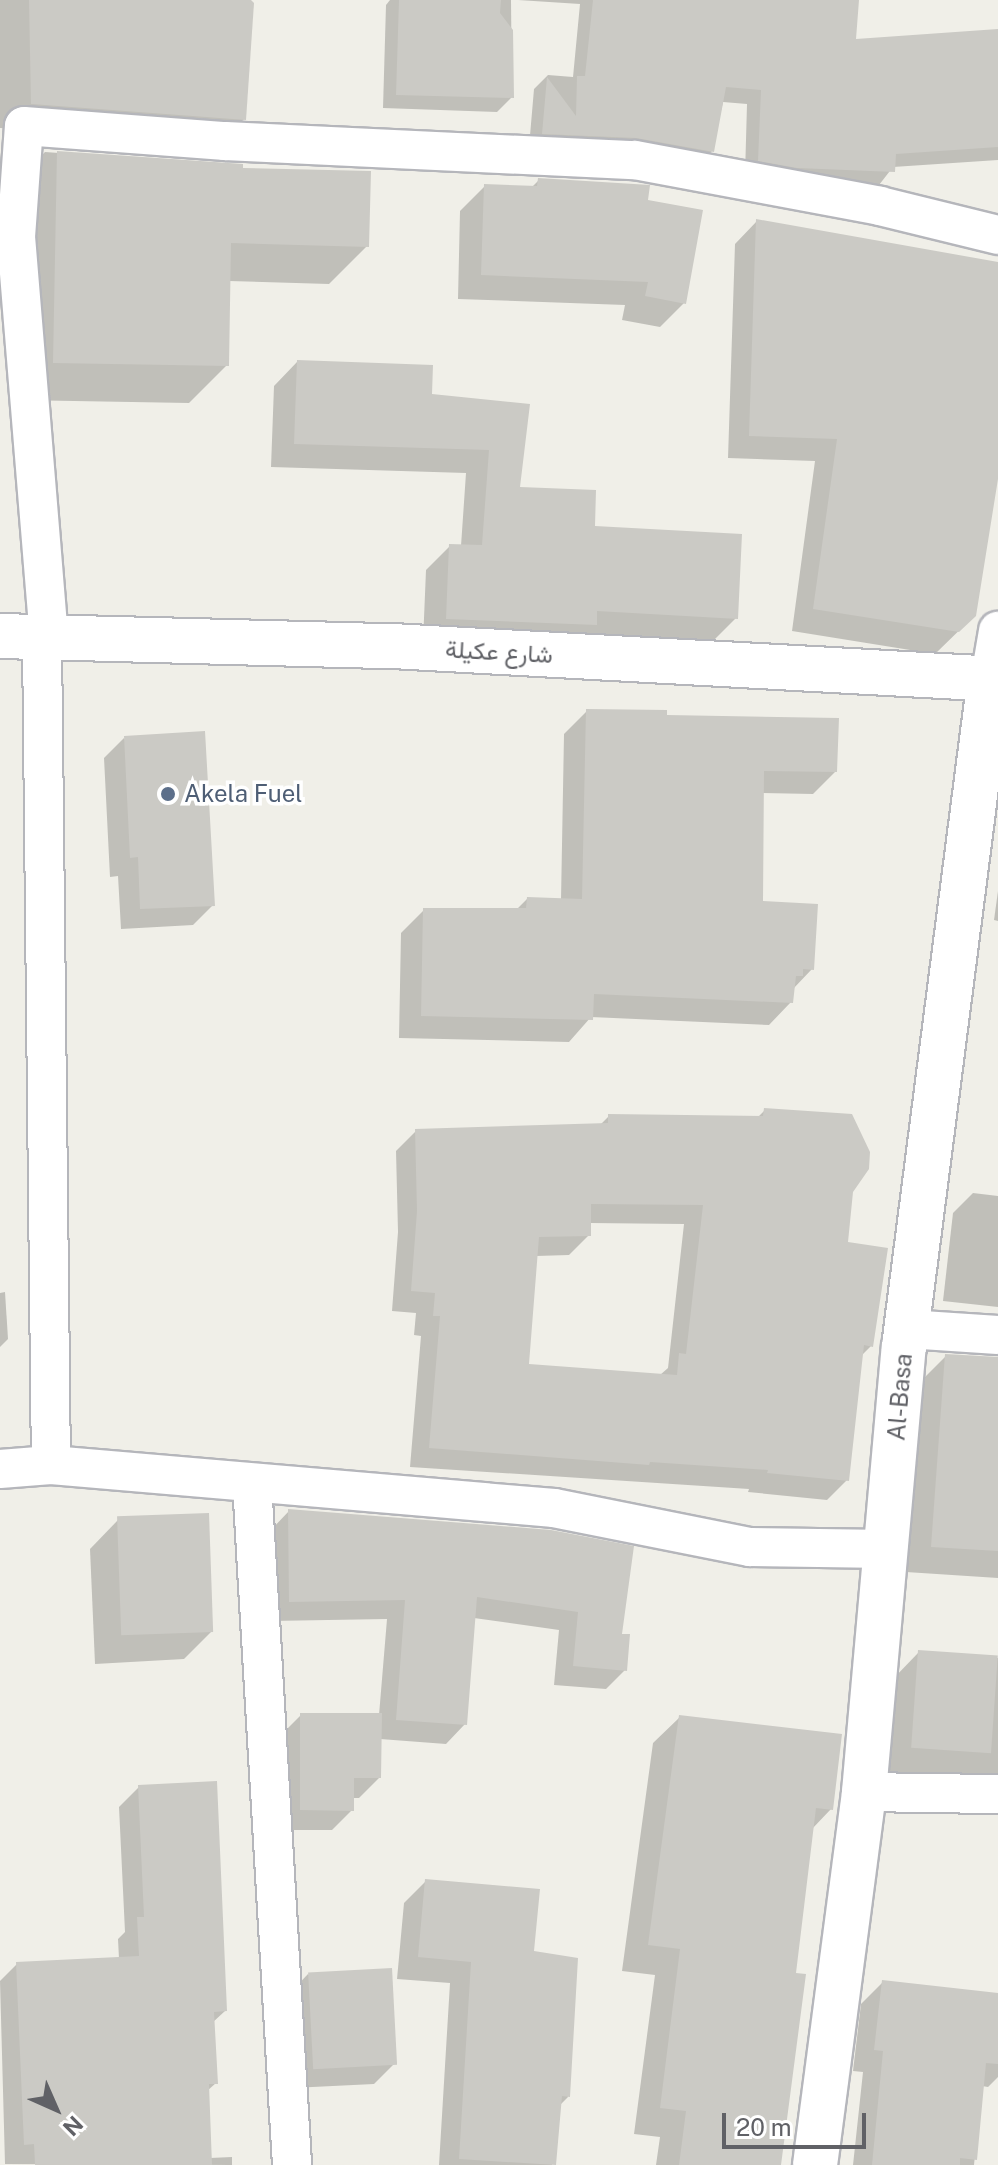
<!DOCTYPE html>
<meta charset="utf-8">
<style>
body{margin:0}
#map{position:relative;width:998px;height:2165px;overflow:hidden;background:#f0efe8;font-family:"Public Sans",Vazirmatn,sans-serif}
div>[style]{position:absolute}
[style*='--x']{left:calc(var(--x)*1px);top:calc(var(--y)*1px);width:calc(var(--w)*1px);rotate:calc(var(--a)*1deg)}
.shadow>*{inset:0;background:#0003}
.building>*{inset:0;background:#cbcac5;transform-origin:0 0}
.roads{filter:drop-shadow(2px 0 #b5b6bb) drop-shadow(-2px 0 #b5b6bb) drop-shadow(0 2px #b5b6bb) drop-shadow(0 -2px #b5b6bb)}
.minor>*{height:38px;margin:-19px;padding:0 19px;transform-origin:19px;border-radius:19px;background:#fff}
.tertiary>*{height:44px;margin:-22px;padding:0 22px;transform-origin:22px;border-radius:22px;background:#fff}
.dots>*{width:22px;height:22px;translate:-50% -50%;box-sizing:border-box;border:4px solid #fff;border-radius:50%}
span{translate:-50% -50%;white-space:nowrap;text-align:center;line-height:1.15;-webkit-text-stroke:7px #fff;paint-order:stroke}
.street-label{font-size:24px;color:#606166}
.service-label{font-size:24px;color:#4e5e75}
.left{translate:0 -50%;text-align:left}
.north{position:absolute;left:16px;top:2069px;width:80px;height:80px;-webkit-text-stroke:6px #fff;paint-order:stroke;rotate:135deg;font-size:22px;font-weight:700;line-height:32px;text-align:center;color:#606166}
.north::after{content:'';display:block;margin:auto;width:28px;height:36px;background:#606166;clip-path:polygon(50% 0,100% 100%,50% 72%,0 100%)}
.scale{position:absolute;left:722px;top:2113px;width:144px;height:36px;box-sizing:border-box;border:4px solid #606166;border-top:0;padding-left:10px;font-size:24px;line-height:28px;white-space:nowrap;color:#606166;-webkit-text-stroke:6px #fff;paint-order:stroke}
</style>
<div id="map">
<div class="shadow">
<div style="clip-path:polygon(0 0,249px 0,244px 119px,222px 142px,0 128px)"></div>
<div style="clip-path:polygon(390px 0,511px 0,512px 97px,497px 112px,383px 108px,386px 5px)"></div>
<div style="clip-path:polygon(518px 0,857px 0,854px 41px,998px 31px,998px 160px,893px 167px,879px 185px,782px 182px,745px 175px,747px 104px,723px 102px,712px 151px,697px 166px,529px 147px,534px 89px,548px 75px,573px 77px,580px 4px)"></div>
<div style="clip-path:polygon(45px 152px,241px 166px,241px 170px,367px 246px,329px 284px,229px 281px,227px 365px,189px 403px,16px 400px,7px 190px)"></div>
<div style="clip-path:polygon(539px 180px,646px 202px,684px 303px,660px 327px,622px 320px,625px 305px,458px 299px,460px 211px,485px 186px,531px 188px)"></div>
<div style="clip-path:polygon(757px 221px,998px 264px,998px 470px,975px 615px,935px 654px,792px 631px,815px 461px,728px 458px,735px 244px)"></div>
<div style="clip-path:polygon(297px 362px,429px 395px,528px 406px,518px 489px,593px 528px,736px 618px,712px 642px,423px 642px,426px 570px,450px 546px,461px 546px,466px 473px,271px 467px,274px 386px)"></div>
<div style="clip-path:polygon(587px 711px,665px 717px,835px 772px,813px 794px,762px 793px,761px 902px,812px 969px,793px 989px,791px 1002px,769px 1025px,591px 1017px,569px 1042px,399px 1038px,401px 933px,424px 910px,516px 910px,527px 899px,561px 900px,564px 734px)"></div>
<div style="clip-path:polygon(124px 738px,213px 905px,193px 925px,121px 929px,118px 876px,110px 877px,104px 758px)"></div>
<div style="clip-path:polygon(998px 891px,998px 921px,994px 920px)"></div>
<div style="clip-path:polygon(evenodd,765px 1110px,846px 1244px,871px 1346px,861px 1356px,847px 1480px,827px 1500px,748px 1492px,749px 1489px,410px 1467px,421px 1336px,414px 1335px,416px 1313px,392px 1311px,398px 1232px,396px 1151px,416px 1131px,599px 1126px,609px 1116px,757px 1118px,765px 1110px,589px 1223px,684px 1224px,668px 1368px,660px 1375px,526px 1366px,536px 1256px,569px 1255px,589px 1235px,589px 1223px)"></div>
<div style="clip-path:polygon(973px 1193px,998px 1196px,998px 1307px,943px 1301px,953px 1213px)"></div>
<div style="clip-path:polygon(5px 1292px,8px 1339px,0 1347px,0 1293px)"></div>
<div style="clip-path:polygon(946px 1356px,998px 1359px,998px 1578px,906px 1572px,920px 1382px)"></div>
<div style="clip-path:polygon(289px 1511px,551px 1532px,620px 1636px,625px 1670px,606px 1689px,554px 1685px,559px 1630px,474px 1618px,465px 1724px,446px 1744px,380px 1739px,379px 1778px,359px 1798px,352px 1798px,352px 1810px,332px 1830px,281px 1830px,281px 1735px,301px 1715px,379px 1715px,387px 1619px,270px 1621px,270px 1531px)"></div>
<div style="clip-path:polygon(118px 1520px,212px 1631px,184px 1659px,95px 1664px,90px 1549px)"></div>
<div style="clip-path:polygon(919px 1652px,998px 1658px,998px 1776px,883px 1776px,891px 1681px)"></div>
<div style="clip-path:polygon(680px 1717px,831px 1809px,812px 1829px,794px 1975px,779px 2165px,656px 2165px,660px 2137px,634px 2134px,655px 1975px,622px 1971px,653px 1743px)"></div>
<div style="clip-path:polygon(139px 1787px,225px 2011px,212px 2023px,216px 2083px,207px 2091px,210px 2158px,232px 2157px,232px 2165px,5px 2164px,0 1981px,17px 1964px,119px 1959px,118px 1939px,125px 1932px,119px 1807px)"></div>
<div style="clip-path:polygon(426px 1881px,532px 1953px,568px 2097px,559px 2106px,552px 2165px,439px 2165px,450px 1983px,397px 1979px,404px 1903px)"></div>
<div style="clip-path:polygon(308px 1974px,394px 2064px,374px 2084px,292px 2088px,288px 1995px)"></div>
<div style="clip-path:polygon(883px 1982px,998px 1995px,998px 2077px,988px 2087px,982px 2086px,974px 2165px,853px 2165px,863px 2072px,853px 2071px,861px 2004px)"></div>
</div>
<div class="building">
<div style="clip-path:polygon(29px 0,251px 0,254px 3px,246px 120px,31px 104px)"></div>
<div style="clip-path:polygon(399px 0,501px 0,500px 13px,513px 30px,514px 98px,396px 95px)"></div>
<div style="clip-path:polygon(593px 0,859px 0,856px 39px,998px 29px,998px 147px,896px 154px,895px 172px,797px 168px,758px 161px,761px 90px,726px 87px,714px 152px,636px 138px,542px 134px,547px 77px,576px 116px,577px 76px,585px 76px)"></div>
<div style="clip-path:polygon(57px 151px,243px 164px,243px 168px,371px 171px,369px 247px,231px 243px,229px 366px,53px 363px)"></div>
<div style="clip-path:polygon(538px 178px,650px 185px,648px 200px,703px 210px,686px 304px,645px 296px,648px 282px,481px 275px,484px 184px,537px 186px)"></div>
<div style="clip-path:polygon(756px 219px,998px 262px,998px 479px,976px 616px,959px 632px,813px 609px,837px 439px,749px 436px)"></div>
<div style="clip-path:polygon(297px 360px,433px 365px,432px 394px,530px 404px,520px 487px,596px 490px,595px 526px,742px 534px,738px 619px,597px 611px,597px 625px,446px 619px,449px 544px,482px 545px,489px 450px,294px 444px)"></div>
<div style="clip-path:polygon(586px 709px,667px 710px,667px 715px,839px 718px,837px 772px,764px 771px,763px 901px,818px 904px,814px 970px,803px 969px,803px 976px,796px 976px,793px 1003px,594px 994px,593px 1020px,421px 1016px,423px 908px,526px 908px,527px 897px,582px 899px)"></div>
<div style="clip-path:polygon(205px 731px,215px 906px,140px 909px,138px 857px,130px 858px,124px 736px)"></div>
<div style="clip-path:polygon(evenodd,764px 1108px,852px 1114px,870px 1152px,869px 1169px,853px 1192px,848px 1242px,888px 1248px,873px 1347px,864px 1345px,849px 1481px,767px 1473px,768px 1470px,650px 1462px,649px 1465px,429px 1448px,440px 1316px,433px 1316px,435px 1293px,411px 1291px,417px 1211px,415px 1129px,608px 1123px,608px 1114px,763px 1116px,764px 1108px,591px 1204px,703px 1205px,686px 1354px,679px 1353px,677px 1375px,529px 1364px,539px 1237px,591px 1236px,591px 1204px)"></div>
<div style="clip-path:polygon(945px 1354px,998px 1357px,998px 1551px,931px 1547px)"></div>
<div style="clip-path:polygon(288px 1509px,551px 1530px,634px 1546px,622px 1634px,630px 1634px,627px 1671px,573px 1666px,578px 1612px,477px 1597px,467px 1725px,396px 1720px,405px 1600px,289px 1602px)"></div>
<div style="left:209px;top:1513px;width:119px;height:92px;rotate:88deg"></div>
<div style="left:918px;top:1650px;width:80px;height:98px;rotate:4deg"></div>
<div style="clip-path:polygon(300px 1713px,382px 1713px,381px 1778px,354px 1778px,354px 1811px,300px 1810px)"></div>
<div style="clip-path:polygon(679px 1715px,842px 1734px,833px 1810px,816px 1808px,796px 1973px,806px 1974px,781px 2165px,679px 2165px,686px 2111px,660px 2108px,680px 1949px,648px 1945px)"></div>
<div style="clip-path:polygon(217px 1781px,227px 2011px,214px 2012px,218px 2084px,209px 2084px,212px 2165px,35px 2165px,34px 2144px,24px 2145px,16px 1962px,139px 1956px,137px 1917px,144px 1917px,138px 1785px)"></div>
<div style="clip-path:polygon(425px 1879px,540px 1889px,534px 1951px,578px 1958px,570px 2097px,562px 2096px,556px 2165px,459px 2159px,471px 1962px,418px 1957px)"></div>
<div style="left:392px;top:1968px;width:97px;height:84px;rotate:87deg"></div>
<div style="clip-path:polygon(882px 1980px,998px 1993px,998px 2064px,986px 2063px,977px 2160px,960px 2158px,960px 2165px,872px 2165px,883px 2051px,874px 2050px)"></div>
</div>
<div class="roads">
<div class="minor">
<div style="--x:42;--y:638;--w:827;--a:89.38"></div>
<div style="--x:49;--y:638;--w:402;--a:-94.7"></div>
<div style="--x:16;--y:237;--w:111;--a:-85.9"></div>
<div style="--x:24;--y:126;--w:202;--a:4.3"></div>
<div style="--x:225;--y:141;--w:410;--a:2.7"></div>
<div style="--x:635;--y:160;--w:249;--a:10.6"></div>
<div style="--x:880;--y:206;--w:122;--a:13.8"></div>
<div style="--x:990;--y:678;--w:48;--a:-80.3"></div>
<div style="--x:907;--y:1329;--w:91;--a:3.8"></div>
<div style="--x:0;--y:1469;--w:51;--a:-4.5"></div>
<div style="--x:51;--y:1465;--w:505;--a:4.89"></div>
<div style="--x:554;--y:1508;--w:200;--a:11.3"></div>
<div style="--x:750;--y:1547;--w:137;--a:0.8"></div>
<div style="--x:252;--y:1483;--w:683;--a:86.64"></div>
<div style="--x:864;--y:1792;--w:134;--a:0.9"></div>
</div>
<div class="tertiary">
<div style="--x:0;--y:636;--w:392;--a:1.5"></div>
<div style="--x:392;--y:646;--w:607;--a:3.12"></div>
<div style="--x:815;--y:2165;--w:376;--a:-82.5"></div>
<div style="--x:864;--y:1792;--w:447;--a:-84.9"></div>
<div style="--x:904;--y:1347;--w:675;--a:-82.67"></div>
</div>
</div>
<div class="dots">
<div style="left:168px;top:794px;background:#5c6f8a"></div>
</div>
<div class="street-label">
<span style="left:499px;top:652px;rotate:3deg">شارع عكيلة</span>
<span style="left:900px;top:1397px;rotate:-85deg">Al-Basa</span>
</div>
<div class="service-label">
<span class="left" style="left:184px;top:794px">Akela Fuel</span>
</div>
<div class="north">N</div>
<div class="scale">20 m</div>
</div>
